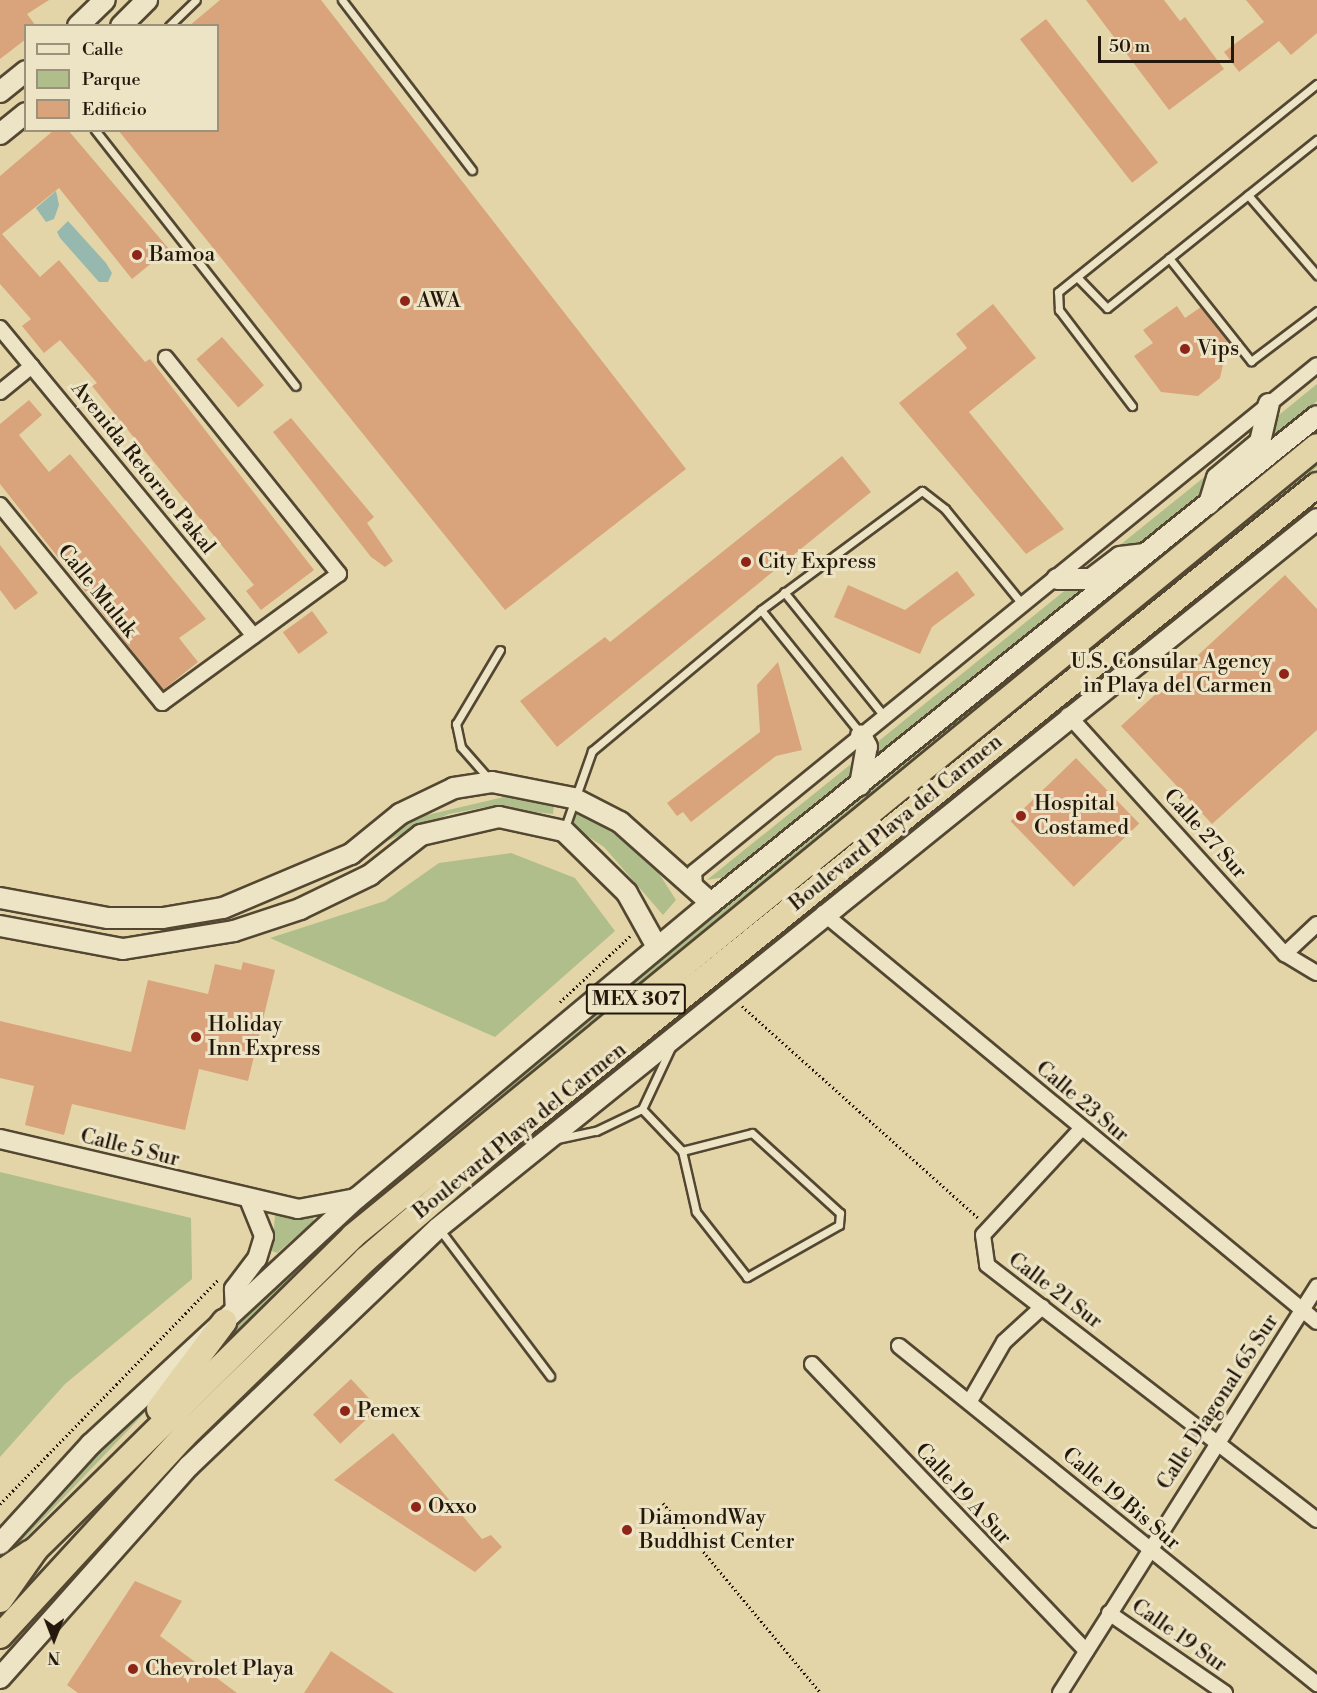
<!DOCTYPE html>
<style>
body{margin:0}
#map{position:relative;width:1317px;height:1693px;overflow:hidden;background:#e3d5a7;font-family:"Libre Bodoni",serif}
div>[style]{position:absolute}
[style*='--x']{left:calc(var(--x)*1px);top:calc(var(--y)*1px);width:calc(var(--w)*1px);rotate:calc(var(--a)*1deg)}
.green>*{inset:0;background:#afbe8a}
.water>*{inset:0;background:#96b8ae}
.building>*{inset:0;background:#d9a47c;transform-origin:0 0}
.path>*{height:3px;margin-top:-1.5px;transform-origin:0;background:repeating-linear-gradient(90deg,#23180b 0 1.5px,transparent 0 4.5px)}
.roads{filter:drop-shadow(2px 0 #534732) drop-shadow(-2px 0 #534732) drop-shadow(0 2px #534732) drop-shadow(0 -2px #534732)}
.service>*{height:7px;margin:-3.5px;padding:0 3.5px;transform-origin:3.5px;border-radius:3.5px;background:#ede4c6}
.minor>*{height:14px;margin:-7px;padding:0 7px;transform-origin:7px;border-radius:7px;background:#ede4c6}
.tertiary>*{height:18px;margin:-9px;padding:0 9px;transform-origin:9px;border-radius:9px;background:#ede4c6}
.secondary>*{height:20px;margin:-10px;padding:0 10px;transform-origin:10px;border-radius:10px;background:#ede4c6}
.trunk>*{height:24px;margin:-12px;padding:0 12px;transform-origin:12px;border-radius:12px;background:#e3d5a7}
.dots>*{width:16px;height:16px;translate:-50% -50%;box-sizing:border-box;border:3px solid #ede4c6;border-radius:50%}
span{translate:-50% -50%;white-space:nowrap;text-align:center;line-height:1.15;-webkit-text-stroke:6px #ede4c6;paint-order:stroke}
.shield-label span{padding:2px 4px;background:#ede4c6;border:2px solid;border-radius:4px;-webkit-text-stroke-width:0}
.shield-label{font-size:20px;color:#23180b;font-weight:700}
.poi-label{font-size:21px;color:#23180b}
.left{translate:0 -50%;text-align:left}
.right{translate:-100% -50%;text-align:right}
.street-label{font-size:21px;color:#23180b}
.legend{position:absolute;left:24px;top:24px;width:195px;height:108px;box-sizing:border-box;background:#ede4c6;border:2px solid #9c927b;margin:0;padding:8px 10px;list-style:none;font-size:18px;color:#23180b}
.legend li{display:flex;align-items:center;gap:12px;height:30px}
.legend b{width:30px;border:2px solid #9c927b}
.north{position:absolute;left:24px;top:1609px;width:60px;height:60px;-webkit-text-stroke:4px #ede4c6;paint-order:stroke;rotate:180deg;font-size:16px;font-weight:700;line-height:24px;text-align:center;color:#23180b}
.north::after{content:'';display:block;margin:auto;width:21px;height:27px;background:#23180b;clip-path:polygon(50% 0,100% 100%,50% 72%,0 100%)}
.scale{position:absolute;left:1098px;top:36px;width:136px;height:27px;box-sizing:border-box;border:3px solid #23180b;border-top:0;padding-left:8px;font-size:18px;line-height:21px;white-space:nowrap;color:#23180b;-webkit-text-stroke:4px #ede4c6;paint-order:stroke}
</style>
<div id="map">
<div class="green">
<div style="clip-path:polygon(1317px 384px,1317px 401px,1269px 440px,1274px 419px)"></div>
<div style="clip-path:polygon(1317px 428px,1317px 435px,393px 1187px,204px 1366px,240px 1321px,318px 1247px,480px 1106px)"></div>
<div style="clip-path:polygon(1254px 437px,1208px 489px,1137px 545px,1089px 570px)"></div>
<div style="clip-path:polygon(1317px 461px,1317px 467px,376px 1236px,248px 1354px,121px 1485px,0 1622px,37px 1574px,184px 1415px,366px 1239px)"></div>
<div style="clip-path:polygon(1257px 548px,430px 1224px,258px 1384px,44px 1612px,173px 1465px,426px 1221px)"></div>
<div style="clip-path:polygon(1087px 587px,872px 764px,875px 744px,1068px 588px)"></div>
<div style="clip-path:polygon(856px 760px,853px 778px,730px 876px,707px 880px)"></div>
<div style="clip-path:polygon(508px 796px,554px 804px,553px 814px,486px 807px,449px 814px,387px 841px,388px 833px,423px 816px)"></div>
<div style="clip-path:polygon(581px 810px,651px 861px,676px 900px,663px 915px,604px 847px,572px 826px,573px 816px)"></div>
<div style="clip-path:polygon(511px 853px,575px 878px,615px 931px,495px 1037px,270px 938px,385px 901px,439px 863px)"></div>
<div style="clip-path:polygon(0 1172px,191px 1218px,192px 1279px,65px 1384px,0 1457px)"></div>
<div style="clip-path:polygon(275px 1215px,313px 1218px,314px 1221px,277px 1253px,272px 1251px)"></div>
<div style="clip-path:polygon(172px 1383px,135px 1423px,0 1564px,89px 1461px)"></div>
</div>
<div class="water">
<div style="clip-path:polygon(56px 191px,59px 205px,54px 219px,46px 222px,36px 208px)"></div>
<div style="clip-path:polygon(68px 221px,106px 263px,112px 273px,108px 282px,99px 282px,60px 238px,57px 232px)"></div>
</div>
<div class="building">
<div style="clip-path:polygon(0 0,49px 0,27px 14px,36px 26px,26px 26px,26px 39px,0 59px)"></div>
<div style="clip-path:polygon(220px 0,321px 0,686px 469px,505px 610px,118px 130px,218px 130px,218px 26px,189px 26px)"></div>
<div style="clip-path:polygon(1086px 0,1164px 0,1180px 21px,1185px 17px,1224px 69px,1169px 110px)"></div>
<div style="clip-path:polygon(1246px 0,1317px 0,1317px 33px,1291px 55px,1279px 41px,1239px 72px,1224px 52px,1264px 22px)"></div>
<div style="left:1046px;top:19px;width:182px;height:33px;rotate:52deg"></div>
<div style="clip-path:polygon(54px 130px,68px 130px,169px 249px,132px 279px,59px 188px,2px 234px,40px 277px,59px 260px,145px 362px,150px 359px,314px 570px,261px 610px,246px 591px,254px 585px,92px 386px,97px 383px,60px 340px,44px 353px,22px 326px,31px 319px,0 284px,0 176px)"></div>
<div style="clip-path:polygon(993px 304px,1036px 358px,969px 412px,1064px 529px,1026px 554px,899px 403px,967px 348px,956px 334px)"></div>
<div style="clip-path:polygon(1177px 306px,1185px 318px,1201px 307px,1228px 341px,1220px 378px,1198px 396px,1161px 392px,1134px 356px,1153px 343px,1143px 330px)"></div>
<div style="left:222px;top:337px;width:64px;height:34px;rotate:49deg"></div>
<div style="clip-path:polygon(29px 400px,42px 415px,19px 435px,49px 472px,70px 454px,206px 619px,179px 638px,198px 662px,163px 690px,0 484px,0 424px)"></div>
<div style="clip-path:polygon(291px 418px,374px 517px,367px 523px,393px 561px,385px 567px,371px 557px,273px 432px)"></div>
<div style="clip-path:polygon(842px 456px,871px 492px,557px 747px,520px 701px,605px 637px,610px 642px)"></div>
<div style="clip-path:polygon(0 545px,38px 593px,15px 610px,0 590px)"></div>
<div style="clip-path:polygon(957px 571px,975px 595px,932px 627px,920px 654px,834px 617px,848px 585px,905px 610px)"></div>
<div style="clip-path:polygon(1285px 575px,1317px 609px,1317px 730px,1212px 824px,1121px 726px)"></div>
<div style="left:312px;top:611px;width:27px;height:36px;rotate:54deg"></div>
<div style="clip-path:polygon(778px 662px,802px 750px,776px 756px,691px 822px,683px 812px,677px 816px,667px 803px,760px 732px,757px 685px)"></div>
<div style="left:1076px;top:758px;width:91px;height:91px;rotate:46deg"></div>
<div style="clip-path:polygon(243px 962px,275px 970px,248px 1081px,199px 1069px,185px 1130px,72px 1104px,64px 1135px,25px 1125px,34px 1086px,0 1078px,0 1021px,131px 1052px,148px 980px,208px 994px,215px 964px,241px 970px)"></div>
<div style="left:351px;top:1379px;width:40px;height:52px;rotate:47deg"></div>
<div style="clip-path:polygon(393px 1433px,482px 1539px,491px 1535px,502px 1547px,475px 1572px,334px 1480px)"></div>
<div style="clip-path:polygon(135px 1581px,182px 1601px,160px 1636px,237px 1693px,78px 1693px,67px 1685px)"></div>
<div style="clip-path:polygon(331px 1651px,394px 1693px,304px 1693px)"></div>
</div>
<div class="path">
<div style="--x:560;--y:1002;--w:98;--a:-43.3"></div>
<div style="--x:742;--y:1006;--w:317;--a:41.9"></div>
<div style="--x:663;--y:1503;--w:247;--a:50.3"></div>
<div style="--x:0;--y:1504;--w:313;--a:-45.8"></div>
</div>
<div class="roads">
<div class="service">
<div style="--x:342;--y:0;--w:214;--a:52.6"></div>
<div style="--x:169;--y:26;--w:37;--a:-44"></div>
<div style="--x:95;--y:130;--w:325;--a:51.9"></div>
<div style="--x:1248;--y:195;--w:106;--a:49.2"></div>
<div style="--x:1169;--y:258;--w:132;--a:51.5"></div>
<div style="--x:1251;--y:361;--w:83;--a:-37.1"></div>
<div style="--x:1077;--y:277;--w:43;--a:45.9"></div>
<div style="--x:1107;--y:308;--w:269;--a:-38.7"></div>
<div style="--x:1132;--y:406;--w:121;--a:-127.2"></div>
<div style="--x:1059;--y:310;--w:18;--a:-93"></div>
<div style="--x:1058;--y:292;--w:332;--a:-38.8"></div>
<div style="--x:784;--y:592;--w:159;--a:51.1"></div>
<div style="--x:761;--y:610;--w:159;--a:51.1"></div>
<div style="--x:490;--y:780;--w:44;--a:-131.3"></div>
<div style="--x:461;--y:747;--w:24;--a:-102"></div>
<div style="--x:456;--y:724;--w:86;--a:-59.3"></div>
<div style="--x:564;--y:830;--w:84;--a:-70.5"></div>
<div style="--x:592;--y:751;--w:220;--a:-39.8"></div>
<div style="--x:761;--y:610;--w:200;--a:-36.5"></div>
<div style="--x:922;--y:491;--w:29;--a:38"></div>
<div style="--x:945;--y:509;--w:124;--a:50.9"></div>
<div style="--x:642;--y:1109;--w:58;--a:46.4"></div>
<div style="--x:682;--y:1151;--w:72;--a:-14.4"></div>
<div style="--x:752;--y:1133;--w:119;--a:42.3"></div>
<div style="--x:840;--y:1213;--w:12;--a:95"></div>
<div style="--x:839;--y:1225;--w:106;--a:150.5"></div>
<div style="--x:747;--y:1277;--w:83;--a:-128.1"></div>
<div style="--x:696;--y:1212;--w:63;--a:-102.9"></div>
<div style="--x:557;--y:1139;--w:40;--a:-12"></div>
<div style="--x:596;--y:1131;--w:51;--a:-25.6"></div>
<div style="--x:642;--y:1109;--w:68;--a:-64.9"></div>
<div style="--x:440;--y:1230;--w:183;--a:53"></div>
</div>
<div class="minor">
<div style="--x:0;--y:328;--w:399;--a:50.5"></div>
<div style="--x:0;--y:392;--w:41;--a:-39.1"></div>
<div style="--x:0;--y:505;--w:256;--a:50.7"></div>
<div style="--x:162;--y:703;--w:219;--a:-36.1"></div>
<div style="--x:339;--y:574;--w:277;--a:-128.7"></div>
<div style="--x:1068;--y:715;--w:323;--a:47.8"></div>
<div style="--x:1285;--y:954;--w:37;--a:31"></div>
<div style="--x:695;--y:886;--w:14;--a:-94"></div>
<div style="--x:694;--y:872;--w:803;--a:-39.14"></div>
<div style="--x:823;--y:913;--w:641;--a:39.62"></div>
<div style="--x:1285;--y:954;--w:44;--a:-43.2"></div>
<div style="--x:1081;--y:1129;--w:144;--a:132.8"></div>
<div style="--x:983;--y:1235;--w:30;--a:82"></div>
<div style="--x:987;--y:1265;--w:417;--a:37.7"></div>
<div style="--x:899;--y:1346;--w:538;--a:38.96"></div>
<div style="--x:812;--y:1364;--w:397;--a:46.3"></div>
<div style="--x:970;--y:1401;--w:68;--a:-60"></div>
<div style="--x:1004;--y:1342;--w:52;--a:-42.6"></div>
<div style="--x:1109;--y:1613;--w:141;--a:34.6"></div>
<div style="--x:1060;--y:1693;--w:481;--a:-57.7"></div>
</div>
<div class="tertiary">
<div style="--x:0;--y:1139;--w:306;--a:13.2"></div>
<div style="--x:298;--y:1209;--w:60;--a:-10.6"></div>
<div style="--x:235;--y:1311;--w:22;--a:-93"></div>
<div style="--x:234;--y:1289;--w:38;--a:-53"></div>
<div style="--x:257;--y:1259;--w:24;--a:-73"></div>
<div style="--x:264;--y:1236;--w:38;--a:-112"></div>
</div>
<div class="secondary">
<div style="--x:78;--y:26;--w:37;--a:-44"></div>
<div style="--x:121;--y:26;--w:37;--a:-45"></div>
<div style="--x:0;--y:92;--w:33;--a:-39"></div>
<div style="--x:0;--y:134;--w:33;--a:-39"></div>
<div style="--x:1209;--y:504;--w:27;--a:-73"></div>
<div style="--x:1217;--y:478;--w:56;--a:-39.9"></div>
<div style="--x:1260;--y:442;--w:39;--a:-77"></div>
<div style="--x:1057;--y:579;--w:34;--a:0"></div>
<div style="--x:1091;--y:579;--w:36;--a:-37"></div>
<div style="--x:1120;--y:557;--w:23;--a:-7"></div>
<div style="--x:860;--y:785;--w:39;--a:-80"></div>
<div style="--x:867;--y:747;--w:13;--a:-117"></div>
<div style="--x:0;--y:898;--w:110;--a:10.5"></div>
<div style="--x:108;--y:918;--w:55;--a:0"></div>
<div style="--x:163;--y:918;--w:61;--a:-9.5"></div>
<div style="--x:223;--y:908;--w:139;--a:-22.9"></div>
<div style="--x:351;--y:854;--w:63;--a:-39.2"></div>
<div style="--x:400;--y:814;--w:60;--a:-25.7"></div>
<div style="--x:454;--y:788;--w:38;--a:-9"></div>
<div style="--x:492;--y:782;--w:83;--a:11.2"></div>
<div style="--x:573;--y:798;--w:53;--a:27.1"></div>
<div style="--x:620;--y:822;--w:122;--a:41.7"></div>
<div style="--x:0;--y:926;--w:125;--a:10.6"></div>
<div style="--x:123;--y:949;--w:112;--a:-9.2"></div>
<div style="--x:234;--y:931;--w:70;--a:-18.4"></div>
<div style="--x:300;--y:909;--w:78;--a:-25.9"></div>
<div style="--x:370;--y:875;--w:65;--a:-38.1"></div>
<div style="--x:421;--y:835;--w:80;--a:-13"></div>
<div style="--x:499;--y:817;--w:66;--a:12.2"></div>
<div style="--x:564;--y:831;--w:88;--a:44.5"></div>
<div style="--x:627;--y:893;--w:62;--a:60.9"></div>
<div style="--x:0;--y:1544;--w:135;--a:-47.7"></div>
<div style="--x:91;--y:1444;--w:362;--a:-42.8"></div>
<div style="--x:357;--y:1198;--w:461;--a:-39.8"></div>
<div style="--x:711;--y:903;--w:777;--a:-38.79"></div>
<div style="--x:0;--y:1678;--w:284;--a:-48.3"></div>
<div style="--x:189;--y:1466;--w:344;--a:-43.7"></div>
<div style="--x:438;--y:1228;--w:1129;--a:-38.89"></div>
</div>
<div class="trunk">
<div style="--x:159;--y:1409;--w:109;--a:-53.2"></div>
<div style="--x:0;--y:1573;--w:37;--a:-34"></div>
<div style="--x:0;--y:1600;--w:62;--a:-54.8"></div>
<div style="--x:36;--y:1549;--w:445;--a:-44.6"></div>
<div style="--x:353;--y:1236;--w:1246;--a:-39.33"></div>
<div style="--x:0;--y:1636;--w:272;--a:-47.4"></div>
<div style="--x:184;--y:1436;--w:254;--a:-44.2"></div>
<div style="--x:366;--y:1259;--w:179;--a:-40.7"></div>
<div style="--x:502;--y:1142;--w:1047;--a:-38.87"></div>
</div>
</div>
<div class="dots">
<div style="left:137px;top:255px;background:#8f2418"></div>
<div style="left:405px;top:301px;background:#8f2418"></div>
<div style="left:1185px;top:349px;background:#8f2418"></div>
<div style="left:746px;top:562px;background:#8f2418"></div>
<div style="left:1284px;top:674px;background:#8f2418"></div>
<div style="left:1021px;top:816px;background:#8f2418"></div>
<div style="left:196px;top:1037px;background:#8f2418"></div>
<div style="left:345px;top:1411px;background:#8f2418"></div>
<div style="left:416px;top:1507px;background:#8f2418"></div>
<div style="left:627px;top:1530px;background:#8f2418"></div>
<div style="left:133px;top:1669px;background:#8f2418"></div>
</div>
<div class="shield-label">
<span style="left:636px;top:999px">MEX 307</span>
</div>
<div class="poi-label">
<span class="left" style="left:149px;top:255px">Bamoa</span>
<span class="left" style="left:417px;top:301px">AWA</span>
<span class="left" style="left:1197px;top:349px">Vips</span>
<span class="left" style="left:758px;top:562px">City Express</span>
<span class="right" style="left:1272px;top:674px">U.S. Consular Agency<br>in Playa del Carmen</span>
<span class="left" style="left:1034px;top:816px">Hospital<br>Costamed</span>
<span class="left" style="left:208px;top:1037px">Holiday<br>Inn Express</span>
<span class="left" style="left:357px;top:1411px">Pemex</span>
<span class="left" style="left:428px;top:1507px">Oxxo</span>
<span class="left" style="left:639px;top:1530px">DiamondWay<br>Buddhist Center</span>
<span class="left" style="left:145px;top:1669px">Chevrolet Playa</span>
</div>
<div class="street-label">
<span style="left:143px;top:468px;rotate:51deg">Avenida Retorno Pakal</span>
<span style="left:97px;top:591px;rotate:51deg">Calle Muluk</span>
<span style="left:896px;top:823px;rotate:-39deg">Boulevard Playa del Carmen</span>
<span style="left:1205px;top:834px;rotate:48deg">Calle 27 Sur</span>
<span style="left:1082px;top:1102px;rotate:40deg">Calle 23 Sur</span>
<span style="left:520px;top:1131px;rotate:-39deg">Boulevard Playa del Carmen</span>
<span style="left:130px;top:1148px;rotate:14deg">Calle 5 Sur</span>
<span style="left:1055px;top:1291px;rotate:37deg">Calle 21 Sur</span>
<span style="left:1218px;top:1402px;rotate:-57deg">Calle Diagonal 65 Sur</span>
<span style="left:963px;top:1494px;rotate:47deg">Calle 19 A Sur</span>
<span style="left:1121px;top:1499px;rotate:40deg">Calle 19 Bis Sur</span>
<span style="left:1179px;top:1636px;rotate:35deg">Calle 19 Sur</span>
</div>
<ul class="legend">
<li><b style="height:8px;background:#ede4c6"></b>Calle</li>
<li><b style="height:16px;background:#afbe8a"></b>Parque</li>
<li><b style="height:16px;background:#d9a47c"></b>Edificio</li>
</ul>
<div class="north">N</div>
<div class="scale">50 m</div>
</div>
